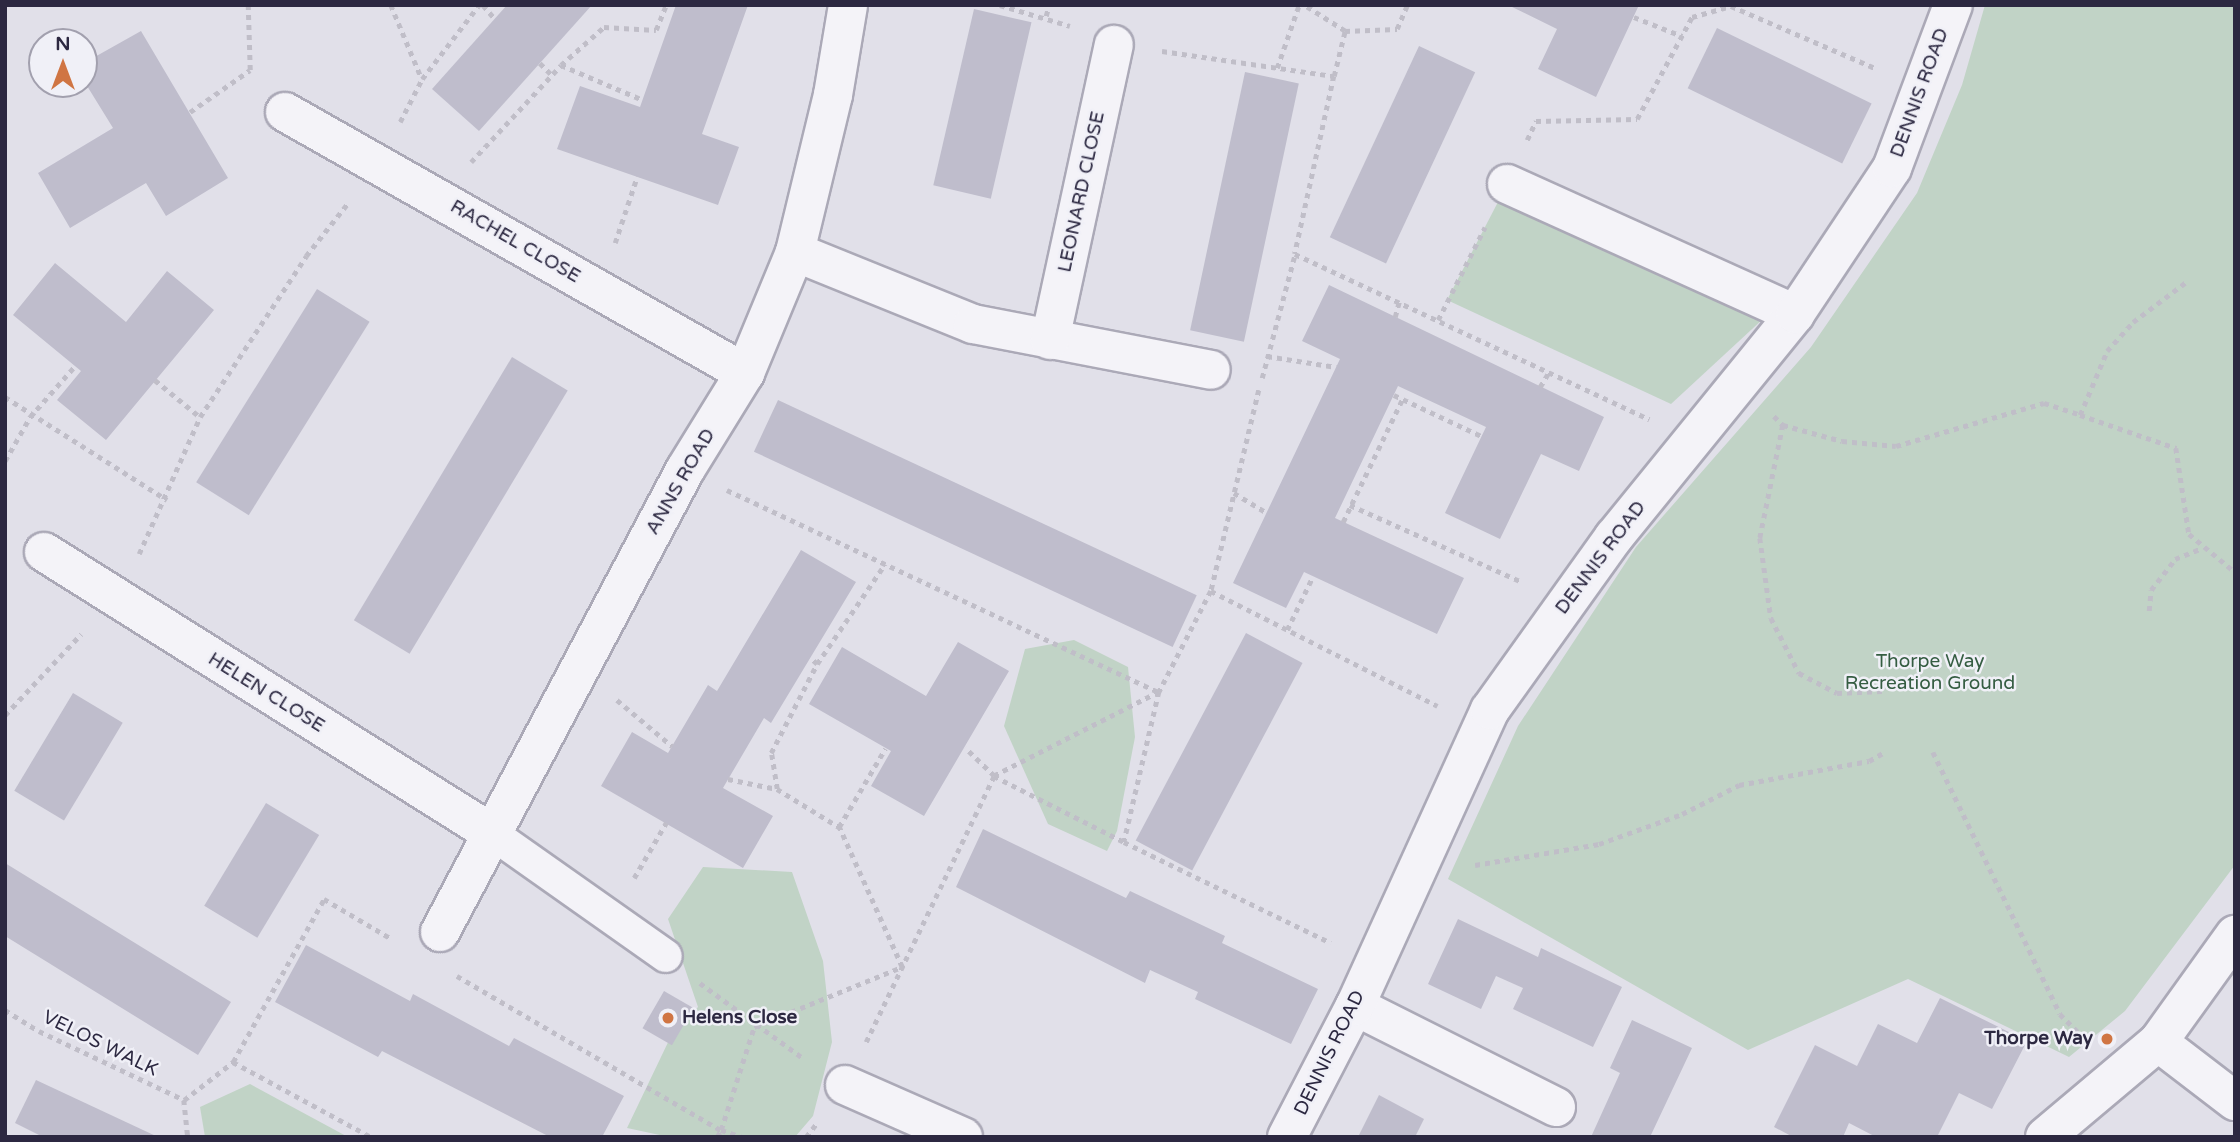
<!DOCTYPE html>
<style>
body{margin:0}
#map{position:relative;width:2240px;height:1142px;overflow:hidden;background:#e1e0e9;font-family:"Varela Round",sans-serif}
div>[style]{position:absolute}
[style*='--x']{left:calc(var(--x)*1px);top:calc(var(--y)*1px);width:calc(var(--w)*1px);rotate:calc(var(--a)*1deg)}
.green>*{inset:0;background:#c1d3c6}
.building>*{inset:0;background:#bfbdcc;transform-origin:0 0}
.path>*{height:4.5px;margin-top:-2.25px;transform-origin:0;background:repeating-linear-gradient(90deg,#c0bec8 0 5px,transparent 0 10px)}
.roads{filter:drop-shadow(2px 0 #aba9b7) drop-shadow(-2px 0 #aba9b7) drop-shadow(0 2px #aba9b7) drop-shadow(0 -2px #aba9b7)}
.service>*{height:32px;margin:-16px;padding:0 16px;transform-origin:16px;border-radius:16px;background:#f4f3f8}
.minor>*{height:38px;margin:-19px;padding:0 19px;transform-origin:19px;border-radius:19px;background:#f4f3f8}
.dots>*{width:19px;height:19px;translate:-50% -50%;box-sizing:border-box;border:4px solid #f0f0f7;border-radius:50%}
span{translate:-50% -50%;white-space:nowrap;text-align:center;line-height:1.15;-webkit-text-stroke:5px #f0f0f7;paint-order:stroke}
.street-label{font-size:19px;color:#2c2841}
.park-label{font-size:19px;color:#355d42}
.poi-label{font-size:19px;color:#2c2841;font-weight:700}
.left{translate:0 -50%;text-align:left}
.right{translate:-100% -50%;text-align:right}
.frame{position:absolute;inset:0;border:7px solid #2c2841;pointer-events:none}
.north{position:absolute;left:28px;top:28px;width:70px;height:70px;box-sizing:border-box;background:#f0f0f7;border:2px solid #a2a0ae;border-radius:50%;rotate:0deg;font-size:19px;font-weight:700;line-height:28px;text-align:center;color:#2c2841}
.north::after{content:'';display:block;margin:auto;width:24px;height:32px;background:#d07543;clip-path:polygon(50% 0,100% 100%,50% 72%,0 100%)}
</style>
<div id="map">
<div class="green">
<div style="clip-path:polygon(1985px 5px,2235px 5px,2235px 865px,2125px 1011px,2069px 1057px,1908px 979px,1748px 1050px,1448px 879px,1518px 726px,1636px 547px,1811px 347px,1917px 193px,1962px 85px)"></div>
<div style="clip-path:polygon(1498px 202px,1764px 318px,1671px 404px,1447px 300px)"></div>
<div style="clip-path:polygon(1074px 640px,1128px 667px,1135px 737px,1117px 831px,1107px 851px,1048px 824px,1004px 726px,1025px 649px)"></div>
<div style="clip-path:polygon(703px 867px,792px 872px,823px 961px,832px 1042px,813px 1116px,795px 1137px,669px 1137px,627px 1128px,672px 1034px,698px 1007px,668px 919px)"></div>
<div style="clip-path:polygon(250px 1084px,348px 1137px,205px 1137px,200px 1107px)"></div>
</div>
<div class="building">
<div style="clip-path:polygon(507px 5px,592px 5px,479px 131px,432px 89px)"></div>
<div style="clip-path:polygon(676px 5px,748px 5px,702px 134px,739px 147px,718px 205px,557px 149px,580px 86px,640px 107px)"></div>
<div style="clip-path:polygon(1508px 5px,1639px 5px,1596px 97px,1538px 69px,1557px 29px)"></div>
<div style="left:974px;top:9px;width:59px;height:181px;rotate:13deg"></div>
<div style="left:1717px;top:28px;width:172px;height:67px;rotate:26deg"></div>
<div style="clip-path:polygon(141px 31px,228px 178px,166px 216px,146px 183px,70px 228px,38px 173px,113px 128px,84px 81px,84px 63px)"></div>
<div style="left:1419px;top:46px;width:62px;height:211px;rotate:25deg"></div>
<div style="left:1245px;top:72px;width:55px;height:264px;rotate:12deg"></div>
<div style="clip-path:polygon(55px 263px,126px 322px,167px 271px,214px 310px,106px 440px,57px 400px,81px 371px,13px 315px)"></div>
<div style="clip-path:polygon(1329px 285px,1604px 417px,1579px 471px,1541px 454px,1500px 539px,1445px 513px,1486px 427px,1398px 386px,1335px 518px,1464px 578px,1437px 634px,1304px 572px,1286px 608px,1233px 583px,1340px 359px,1302px 341px)"></div>
<div style="left:317px;top:289px;width:62px;height:228px;rotate:32deg"></div>
<div style="left:512px;top:357px;width:65px;height:307px;rotate:31deg"></div>
<div style="left:778px;top:400px;width:462px;height:57px;rotate:25deg"></div>
<div style="clip-path:polygon(801px 550px,856px 582px,771px 723px,764px 718px,723px 788px,773px 816px,743px 868px,601px 786px,632px 732px,668px 753px,708px 685px,717px 691px)"></div>
<div style="left:1246px;top:633px;width:64px;height:235px;rotate:28deg"></div>
<div style="clip-path:polygon(958px 642px,1009px 671px,924px 816px,871px 786px,891px 751px,809px 704px,842px 647px,926px 696px)"></div>
<div style="left:73px;top:693px;width:58px;height:114px;rotate:31deg"></div>
<div style="left:266px;top:803px;width:62px;height:120px;rotate:31deg"></div>
<div style="clip-path:polygon(983px 829px,1126px 898px,1130px 891px,1225px 936px,1222px 943px,1318px 989px,1291px 1044px,1195px 999px,1198px 992px,1150px 970px,1145px 983px,956px 887px)"></div>
<div style="clip-path:polygon(5px 863px,231px 1002px,198px 1055px,5px 936px)"></div>
<div style="clip-path:polygon(1458px 919px,1538px 957px,1541px 948px,1622px 987px,1593px 1047px,1513px 1009px,1523px 988px,1496px 976px,1481px 1009px,1428px 984px)"></div>
<div style="clip-path:polygon(306px 945px,410px 1001px,413px 994px,509px 1046px,514px 1038px,624px 1096px,602px 1137px,550px 1137px,382px 1051px,378px 1057px,275px 1002px)"></div>
<div style="left:664px;top:991px;width:34px;height:43px;rotate:30deg"></div>
<div style="clip-path:polygon(1940px 998px,2027px 1041px,1992px 1109px,1959px 1093px,1937px 1137px,1876px 1137px,1849px 1123px,1843px 1137px,1793px 1137px,1774px 1127px,1815px 1045px,1857px 1066px,1878px 1024px,1917px 1043px)"></div>
<div style="clip-path:polygon(1632px 1020px,1692px 1048px,1650px 1137px,1591px 1137px,1620px 1073px,1610px 1068px)"></div>
<div style="clip-path:polygon(36px 1080px,158px 1137px,43px 1137px,15px 1123px)"></div>
<div style="clip-path:polygon(1379px 1095px,1424px 1119px,1415px 1137px,1358px 1137px)"></div>
</div>
<div class="path">
<div style="--x:391;--y:5;--w:80;--a:67.3"></div>
<div style="--x:483;--y:5;--w:18;--a:49"></div>
<div style="--x:1000;--y:5;--w:73;--a:16.7"></div>
<div style="--x:1731;--y:6;--w:159;--a:23.3"></div>
<div style="--x:1046;--y:16;--w:11;--a:-75"></div>
<div style="--x:1634;--y:17;--w:52;--a:21.6"></div>
<div style="--x:1345;--y:31;--w:52;--a:-2.2"></div>
<div style="--x:1397;--y:29;--w:26;--a:-67"></div>
<div style="--x:1162;--y:51;--w:174;--a:8.3"></div>
<div style="--x:1334;--y:76;--w:46;--a:-76.3"></div>
<div style="--x:1345;--y:31;--w:49;--a:-147.6"></div>
<div style="--x:540;--y:63;--w:17;--a:45"></div>
<div style="--x:561;--y:65;--w:89;--a:23.1"></div>
<div style="--x:1277;--y:68;--w:67;--a:-70.8"></div>
<div style="--x:1334;--y:76;--w:182;--a:102.4"></div>
<div style="--x:1295;--y:254;--w:391;--a:25"></div>
<div style="--x:190;--y:112;--w:73;--a:-35"></div>
<div style="--x:250;--y:70;--w:65;--a:-91.8"></div>
<div style="--x:400;--y:122;--w:48;--a:-62.9"></div>
<div style="--x:422;--y:79;--w:93;--a:-52.4"></div>
<div style="--x:1527;--y:140;--w:21;--a:-65"></div>
<div style="--x:1536;--y:121;--w:101;--a:-1.1"></div>
<div style="--x:1637;--y:119;--w:116;--a:-61.7"></div>
<div style="--x:1692;--y:17;--w:41;--a:-15.8"></div>
<div style="--x:471;--y:162;--w:132;--a:-47.1"></div>
<div style="--x:561;--y:65;--w:57;--a:-41.5"></div>
<div style="--x:604;--y:27;--w:52;--a:3.3"></div>
<div style="--x:656;--y:30;--w:27;--a:-68"></div>
<div style="--x:615;--y:243;--w:70;--a:-71.6"></div>
<div style="--x:1395;--y:317;--w:16;--a:-75"></div>
<div style="--x:1438;--y:320;--w:104;--a:-63.2"></div>
<div style="--x:1267;--y:356;--w:70;--a:9.1"></div>
<div style="--x:1262;--y:378;--w:128;--a:-75.1"></div>
<div style="--x:155;--y:380;--w:58;--a:39.4"></div>
<div style="--x:1540;--y:387;--w:17;--a:-59"></div>
<div style="--x:1259;--y:390;--w:207;--a:103.4"></div>
<div style="--x:1211;--y:591;--w:114;--a:117.2"></div>
<div style="--x:1159;--y:692;--w:154;--a:103.1"></div>
<div style="--x:1124;--y:842;--w:230;--a:26"></div>
<div style="--x:1394;--y:395;--w:96;--a:25.2"></div>
<div style="--x:5;--y:397;--w:192;--a:32.4"></div>
<div style="--x:2080;--y:415;--w:69;--a:-67.1"></div>
<div style="--x:2107;--y:351;--w:39;--a:-48"></div>
<div style="--x:2133;--y:322;--w:66;--a:-37"></div>
<div style="--x:1774;--y:416;--w:13;--a:45"></div>
<div style="--x:1783;--y:425;--w:61;--a:15.2"></div>
<div style="--x:1842;--y:441;--w:54;--a:5.3"></div>
<div style="--x:1896;--y:446;--w:154;--a:-16.2"></div>
<div style="--x:2044;--y:403;--w:38;--a:18"></div>
<div style="--x:2080;--y:415;--w:102;--a:19"></div>
<div style="--x:2176;--y:448;--w:87;--a:81.4"></div>
<div style="--x:2189;--y:534;--w:60;--a:39.6"></div>
<div style="--x:1783;--y:425;--w:115;--a:101.5"></div>
<div style="--x:1760;--y:538;--w:81;--a:82.2"></div>
<div style="--x:1771;--y:618;--w:62;--a:63"></div>
<div style="--x:1799;--y:673;--w:43;--a:27.8"></div>
<div style="--x:1837;--y:693;--w:45;--a:-2.5"></div>
<div style="--x:5;--y:461;--w:51;--a:-60.4"></div>
<div style="--x:30;--y:417;--w:68;--a:-48.6"></div>
<div style="--x:727;--y:490;--w:477;--a:25.1"></div>
<div style="--x:1159;--y:692;--w:185;--a:153"></div>
<div style="--x:994;--y:776;--w:40;--a:-136"></div>
<div style="--x:1234;--y:493;--w:37;--a:31"></div>
<div style="--x:1350;--y:505;--w:188;--a:24.1"></div>
<div style="--x:1343;--y:522;--w:136;--a:-64.2"></div>
<div style="--x:139;--y:554;--w:150;--a:-66"></div>
<div style="--x:200;--y:417;--w:193;--a:-56.6"></div>
<div style="--x:306;--y:256;--w:68;--a:-51.6"></div>
<div style="--x:1211;--y:591;--w:254;--a:26.9"></div>
<div style="--x:2149;--y:611;--w:21;--a:-85"></div>
<div style="--x:2151;--y:590;--w:39;--a:-52"></div>
<div style="--x:2175;--y:559;--w:29;--a:-22"></div>
<div style="--x:1287;--y:630;--w:60;--a:-64.3"></div>
<div style="--x:817;--y:664;--w:121;--a:-55.8"></div>
<div style="--x:617;--y:700;--w:72;--a:39.9"></div>
<div style="--x:5;--y:715;--w:111;--a:-46.8"></div>
<div style="--x:1933;--y:752;--w:291;--a:64.1"></div>
<div style="--x:2060;--y:1014;--w:37;--a:45"></div>
<div style="--x:728;--y:779;--w:50;--a:11.5"></div>
<div style="--x:777;--y:789;--w:73;--a:31.5"></div>
<div style="--x:777;--y:789;--w:36;--a:-99"></div>
<div style="--x:771;--y:753;--w:100;--a:-62.7"></div>
<div style="--x:817;--y:664;--w:9;--a:-139"></div>
<div style="--x:1475;--y:865;--w:126;--a:-9.6"></div>
<div style="--x:1599;--y:844;--w:88;--a:-19.9"></div>
<div style="--x:1682;--y:814;--w:64;--a:-27"></div>
<div style="--x:1739;--y:785;--w:132;--a:-10.5"></div>
<div style="--x:1869;--y:761;--w:16;--a:-30"></div>
<div style="--x:634;--y:878;--w:64;--a:-59.8"></div>
<div style="--x:457;--y:976;--w:306;--a:30.3"></div>
<div style="--x:721;--y:1130;--w:108;--a:-72.2"></div>
<div style="--x:754;--y:1027;--w:160;--a:-22.1"></div>
<div style="--x:902;--y:967;--w:154;--a:-114.2"></div>
<div style="--x:839;--y:827;--w:91;--a:-59.5"></div>
<div style="--x:700;--y:983;--w:127;--a:36.1"></div>
<div style="--x:5;--y:1010;--w:40;--a:32"></div>
<div style="--x:39;--y:1031;--w:161;--a:25.4"></div>
<div style="--x:866;--y:1042;--w:295;--a:-64.3"></div>
<div style="--x:994;--y:776;--w:146;--a:26.9"></div>
<div style="--x:233;--y:1062;--w:187;--a:-60.8"></div>
<div style="--x:324;--y:899;--w:79;--a:30.5"></div>
<div style="--x:184;--y:1100;--w:62;--a:-37.8"></div>
<div style="--x:233;--y:1062;--w:157;--a:28.5"></div>
<div style="--x:184;--y:1100;--w:37;--a:84"></div>
<div style="--x:717;--y:1137;--w:8;--a:-60"></div>
<div style="--x:721;--y:1130;--w:22;--a:18"></div>
<div style="--x:806;--y:1137;--w:16;--a:-52"></div>
</div>
<div class="roads">
<div class="service">
<div style="--x:490;--y:832;--w:215;--a:35.2"></div>
</div>
<div class="minor">
<div style="--x:285;--y:112;--w:529;--a:29.57"></div>
<div style="--x:1507;--y:184;--w:316;--a:24.3"></div>
<div style="--x:795;--y:252;--w:192;--a:22"></div>
<div style="--x:973;--y:324;--w:242;--a:10.9"></div>
<div style="--x:1050;--y:340;--w:302;--a:-77.8"></div>
<div style="--x:44;--y:552;--w:527;--a:32.12"></div>
<div style="--x:440;--y:932;--w:523;--a:-62.06"></div>
<div style="--x:685;--y:470;--w:114;--a:-58.3"></div>
<div style="--x:745;--y:373;--w:131;--a:-67.5"></div>
<div style="--x:795;--y:252;--w:162;--a:-76.4"></div>
<div style="--x:833;--y:95;--w:91;--a:-80.5"></div>
<div style="--x:1355;--y:1006;--w:225;--a:26.7"></div>
<div style="--x:2158;--y:1042;--w:97;--a:37.5"></div>
<div style="--x:845;--y:1085;--w:129;--a:23.8"></div>
<div style="--x:1287;--y:1137;--w:148;--a:-62.6"></div>
<div style="--x:1355;--y:1006;--w:325;--a:-65.5"></div>
<div style="--x:1490;--y:710;--w:213;--a:-54.4"></div>
<div style="--x:1614;--y:537;--w:287;--a:-50.9"></div>
<div style="--x:1795;--y:314;--w:175;--a:-56.4"></div>
<div style="--x:1892;--y:168;--w:174;--a:-69.5"></div>
<div style="--x:2045;--y:1137;--w:148;--a:-40.1"></div>
<div style="--x:2158;--y:1042;--w:132;--a:-54.3"></div>
</div>
</div>
<div class="dots">
<div style="left:668px;top:1018px;background:#d07543"></div>
<div style="left:2107px;top:1039px;background:#d07543"></div>
</div>
<div class="street-label">
<span style="left:1920px;top:93px;rotate:-70deg">DENNIS ROAD</span>
<span style="left:1082px;top:192px;rotate:-78deg">LEONARD CLOSE</span>
<span style="left:515px;top:242px;rotate:30deg">RACHEL CLOSE</span>
<span style="left:681px;top:482px;rotate:-60deg">ANNS ROAD</span>
<span style="left:1601px;top:558px;rotate:-53deg">DENNIS ROAD</span>
<span style="left:266px;top:693px;rotate:32deg">HELEN CLOSE</span>
<span style="left:100px;top:1044px;rotate:26deg">VELOS WALK</span>
<span style="left:1330px;top:1053px;rotate:-64deg">DENNIS ROAD</span>
</div>
<div class="park-label">
<span style="left:1930px;top:673px">Thorpe Way<br>Recreation Ground</span>
</div>
<div class="poi-label">
<span class="left" style="left:682px;top:1018px">Helens Close</span>
<span class="right" style="left:2093px;top:1039px">Thorpe Way</span>
</div>
<div class="frame"></div>
<div class="north">N</div>
</div>
